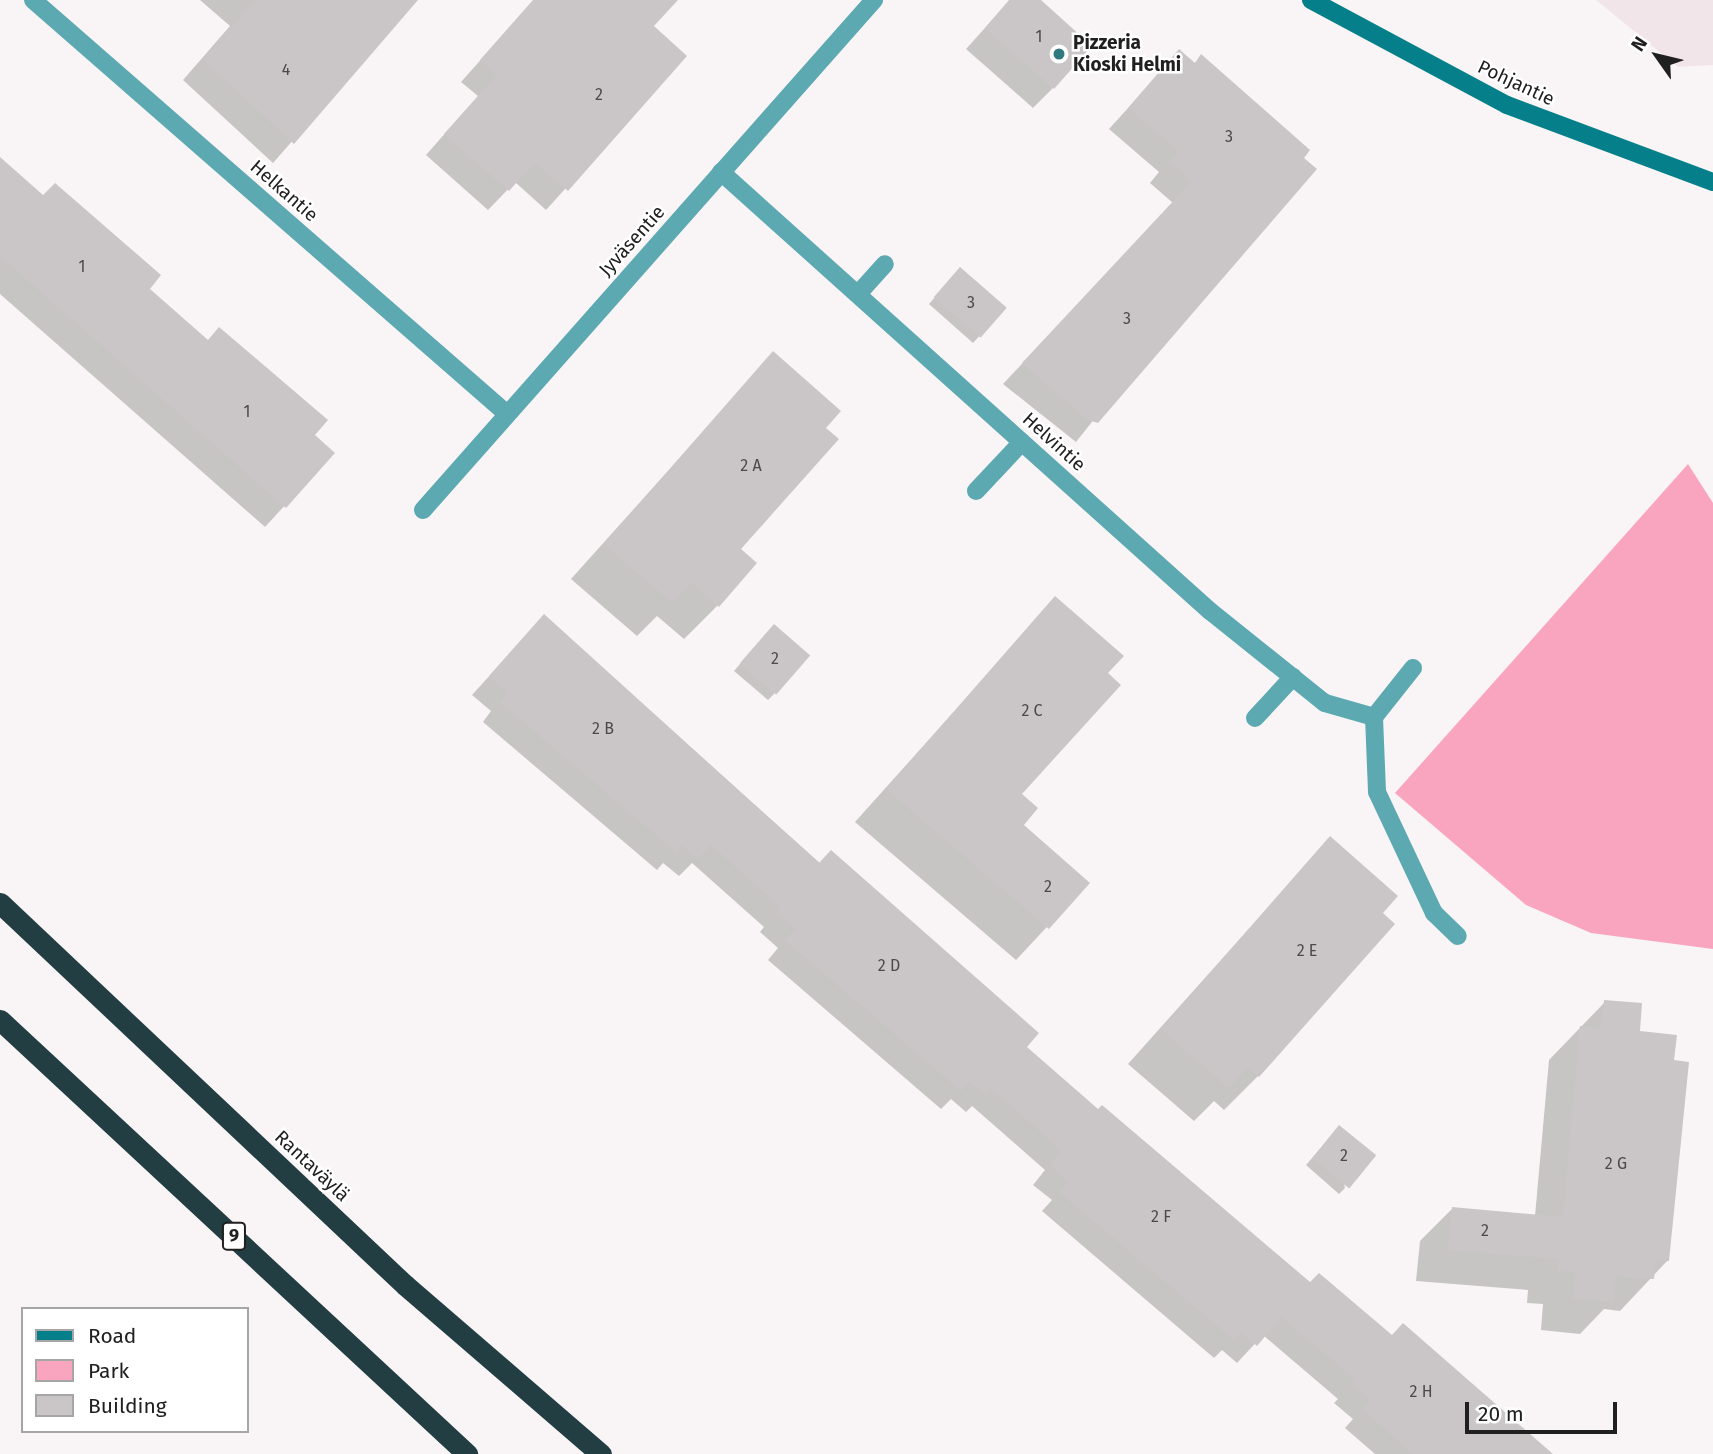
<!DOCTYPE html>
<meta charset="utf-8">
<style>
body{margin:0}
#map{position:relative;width:1713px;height:1454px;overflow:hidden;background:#f9f5f6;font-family:"Fira Sans",sans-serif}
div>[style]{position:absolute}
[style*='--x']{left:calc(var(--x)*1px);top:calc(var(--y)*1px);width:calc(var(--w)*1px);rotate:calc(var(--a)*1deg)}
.built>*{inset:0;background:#f2e5e9}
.green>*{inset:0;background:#faa5c0}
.shadow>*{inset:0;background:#0003}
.building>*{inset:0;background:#cac6c7;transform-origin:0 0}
.lane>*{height:18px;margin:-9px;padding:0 9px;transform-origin:9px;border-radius:9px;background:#5da9b2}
.street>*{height:18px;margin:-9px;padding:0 9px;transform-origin:9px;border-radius:9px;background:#5da9b2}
.secondary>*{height:18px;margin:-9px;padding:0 9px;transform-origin:9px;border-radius:9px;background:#057f8a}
.highway>*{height:21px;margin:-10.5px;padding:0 10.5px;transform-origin:10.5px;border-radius:10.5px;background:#233e42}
.dots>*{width:19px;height:19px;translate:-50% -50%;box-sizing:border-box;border:4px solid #fff;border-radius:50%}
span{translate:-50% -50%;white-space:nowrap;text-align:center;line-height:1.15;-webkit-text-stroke:5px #fff;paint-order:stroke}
.number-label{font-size:16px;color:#4b4a4a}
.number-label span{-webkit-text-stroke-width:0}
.shield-label span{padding:2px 5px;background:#fff;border:2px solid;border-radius:5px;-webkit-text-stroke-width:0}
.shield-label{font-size:18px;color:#212020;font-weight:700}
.poi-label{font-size:19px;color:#212020;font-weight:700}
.left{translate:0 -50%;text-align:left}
.street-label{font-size:19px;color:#212020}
.legend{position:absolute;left:21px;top:1307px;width:228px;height:126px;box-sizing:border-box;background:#fff;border:2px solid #a6a6a6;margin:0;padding:9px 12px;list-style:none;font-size:21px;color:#212020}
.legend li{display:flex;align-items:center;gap:14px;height:35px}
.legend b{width:35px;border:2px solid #a6a6a6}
.north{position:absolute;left:1622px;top:21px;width:70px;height:70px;-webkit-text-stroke:5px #fff;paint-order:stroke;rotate:304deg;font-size:19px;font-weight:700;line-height:28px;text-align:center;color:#212020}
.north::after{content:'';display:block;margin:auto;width:24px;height:32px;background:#212020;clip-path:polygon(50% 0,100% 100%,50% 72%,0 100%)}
.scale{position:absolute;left:1465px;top:1402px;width:152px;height:32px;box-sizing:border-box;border:4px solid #212020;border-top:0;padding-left:9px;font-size:21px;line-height:24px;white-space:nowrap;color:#212020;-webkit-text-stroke:5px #fff;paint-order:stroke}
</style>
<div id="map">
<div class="built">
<div style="clip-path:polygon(1596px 0,1713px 0,1713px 65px,1678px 67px)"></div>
</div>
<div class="green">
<div style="clip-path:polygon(1688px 464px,1713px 503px,1713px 949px,1591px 933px,1526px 905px,1395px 793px)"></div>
</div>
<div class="shadow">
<div style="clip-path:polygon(200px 0,416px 0,273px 163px,183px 80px,230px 26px)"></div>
<div style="clip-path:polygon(534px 0,676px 0,652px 27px,685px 56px,546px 210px,515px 182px,488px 210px,426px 155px,478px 96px,461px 82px)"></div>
<div style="clip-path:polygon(1010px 0,1038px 0,1053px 88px,1033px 108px,966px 49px)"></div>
<div style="clip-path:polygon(1179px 52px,1194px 64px,1201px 57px,1302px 158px,1076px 442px,1003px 384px,1173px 203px,1150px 183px,1159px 172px,1109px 129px)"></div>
<div style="clip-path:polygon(0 159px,333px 453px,265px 527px,0 294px)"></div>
<div style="clip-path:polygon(954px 276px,1005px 308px,973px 343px,929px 304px)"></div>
<div style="clip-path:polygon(773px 354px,824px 428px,738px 550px,718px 605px,684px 639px,657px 616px,637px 636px,571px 579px)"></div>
<div style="clip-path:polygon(1055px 599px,1106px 673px,1020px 795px,1022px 825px,1088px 883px,1016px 960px,855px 822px)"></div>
<div style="clip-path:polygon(544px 616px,1097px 1111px,1310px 1284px,1550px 1454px,1375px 1454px,1345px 1428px,1353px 1419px,1334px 1403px,1338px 1399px,1263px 1335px,1237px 1363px,1222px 1350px,1214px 1358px,1042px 1211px,1052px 1200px,1033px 1185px,1045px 1170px,972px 1106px,966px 1112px,951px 1099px,941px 1109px,768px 960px,778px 948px,760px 932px,764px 927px,692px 863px,679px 876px,663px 863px,657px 870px,483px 722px,491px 711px,472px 695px)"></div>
<div style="clip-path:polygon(768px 632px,774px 694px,768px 700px,734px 671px)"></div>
<div style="clip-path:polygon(1330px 838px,1258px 1076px,1224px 1110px,1214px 1101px,1194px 1121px,1128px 1064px)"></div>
<div style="clip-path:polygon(1605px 1002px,1638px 1033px,1668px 1260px,1620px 1311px,1604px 1309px,1580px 1334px,1541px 1330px,1543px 1304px,1527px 1303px,1528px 1290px,1416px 1281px,1420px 1241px,1452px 1209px,1535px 1216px,1549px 1060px)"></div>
<div style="clip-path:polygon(1333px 1134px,1345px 1188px,1339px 1194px,1306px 1165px)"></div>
</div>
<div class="building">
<div style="clip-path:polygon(255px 0,418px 0,294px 144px,202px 59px)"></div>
<div style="clip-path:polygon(533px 0,678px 0,654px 26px,687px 56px,568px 191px,535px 162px,509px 191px,444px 134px,497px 75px,480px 60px)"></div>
<div style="clip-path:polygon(1009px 0,1041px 0,1092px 46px,1054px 89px,985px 28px)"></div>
<div style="clip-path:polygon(1179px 49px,1195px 63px,1201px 54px,1310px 150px,1304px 158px,1317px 169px,1098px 423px,1088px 420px,1022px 363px,1192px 181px,1169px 162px,1178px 151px,1128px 108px)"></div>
<div style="clip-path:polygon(0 157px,43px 195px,55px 183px,161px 275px,150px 289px,208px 340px,219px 327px,328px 420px,315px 435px,335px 453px,286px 508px,0 256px)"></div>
<div style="left:960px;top:267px;width:62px;height:40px;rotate:41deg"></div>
<div style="clip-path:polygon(773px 351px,841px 411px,826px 428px,839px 439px,741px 549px,757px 563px,719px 607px,692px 582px,672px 603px,604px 544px)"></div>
<div style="clip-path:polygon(1055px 596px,1124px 656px,1108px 673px,1121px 685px,1022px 794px,1038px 808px,1024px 825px,1090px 883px,1049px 929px,886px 789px)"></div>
<div style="clip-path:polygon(544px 614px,819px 863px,831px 850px,1039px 1033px,1027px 1047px,1098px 1109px,1102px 1105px,1310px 1282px,1319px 1273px,1392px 1335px,1403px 1323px,1553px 1454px,1413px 1454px,1362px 1409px,1370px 1400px,1351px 1383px,1355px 1379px,1281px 1317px,1257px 1346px,1241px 1333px,1234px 1340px,1059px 1192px,1069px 1181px,1050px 1165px,1062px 1151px,991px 1088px,985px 1095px,969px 1081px,961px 1091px,785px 940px,795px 929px,777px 913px,781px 907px,711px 845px,698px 859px,682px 845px,676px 852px,500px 702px,508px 692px,489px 676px)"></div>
<div style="left:774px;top:624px;width:48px;height:52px;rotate:41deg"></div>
<div style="clip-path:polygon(1330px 836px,1398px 896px,1383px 913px,1395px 924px,1259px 1077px,1248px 1067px,1229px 1088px,1161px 1029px)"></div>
<div style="clip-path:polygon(1604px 1000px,1642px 1003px,1640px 1031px,1677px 1035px,1674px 1060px,1689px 1062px,1669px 1261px,1656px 1260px,1654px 1279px,1616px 1276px,1614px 1302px,1572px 1298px,1575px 1272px,1558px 1271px,1559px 1259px,1448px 1250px,1452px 1207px,1563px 1217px,1580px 1026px,1601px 1028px)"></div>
<div style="left:1339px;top:1125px;width:48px;height:43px;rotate:39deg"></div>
</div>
<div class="lane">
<div style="--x:858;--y:294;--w:40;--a:-48"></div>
<div style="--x:976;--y:491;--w:67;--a:-46.8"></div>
<div style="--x:1413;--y:668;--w:63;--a:128.5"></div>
<div style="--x:1374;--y:717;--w:75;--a:87.7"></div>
<div style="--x:1377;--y:792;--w:134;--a:64.8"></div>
<div style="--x:1434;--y:913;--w:33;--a:44"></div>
<div style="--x:1255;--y:718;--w:56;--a:-47.2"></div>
</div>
<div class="street">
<div style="--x:33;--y:0;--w:629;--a:41.13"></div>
<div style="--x:721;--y:172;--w:657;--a:41.92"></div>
<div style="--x:1210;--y:611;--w:147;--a:38.7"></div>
<div style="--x:1325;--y:703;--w:51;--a:15.9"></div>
<div style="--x:423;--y:510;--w:681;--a:-48.51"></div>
</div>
<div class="secondary">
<div style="--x:1311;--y:0;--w:222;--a:28.2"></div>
<div style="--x:1507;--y:105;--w:220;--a:20.5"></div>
</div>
<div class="highway">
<div style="--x:0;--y:903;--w:557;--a:43.33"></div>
<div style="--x:405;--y:1285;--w:259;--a:40.8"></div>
<div style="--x:0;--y:1020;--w:638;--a:42.9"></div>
</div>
<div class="dots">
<div style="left:1059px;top:54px;background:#307980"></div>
</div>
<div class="number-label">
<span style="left:1039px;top:37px">1</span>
<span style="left:286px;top:70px">4</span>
<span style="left:599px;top:95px">2</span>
<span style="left:1229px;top:137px">3</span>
<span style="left:82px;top:267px">1</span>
<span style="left:971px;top:303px">3</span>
<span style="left:1127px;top:319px">3</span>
<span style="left:247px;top:412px">1</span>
<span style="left:751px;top:466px">2 A</span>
<span style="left:775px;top:659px">2</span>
<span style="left:1032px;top:711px">2 C</span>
<span style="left:603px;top:729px">2 B</span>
<span style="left:1048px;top:887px">2</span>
<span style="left:1307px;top:951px">2 E</span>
<span style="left:889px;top:966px">2 D</span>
<span style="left:1344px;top:1156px">2</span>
<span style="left:1616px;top:1164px">2 G</span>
<span style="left:1161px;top:1217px">2 F</span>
<span style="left:1485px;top:1231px">2</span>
<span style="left:1421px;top:1392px">2 H</span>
</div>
<div class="shield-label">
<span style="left:234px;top:1236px">9</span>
</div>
<div class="poi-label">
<span class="left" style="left:1073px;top:54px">Pizzeria<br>Kioski Helmi</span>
</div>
<div class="street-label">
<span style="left:1516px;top:83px;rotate:25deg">Pohjantie</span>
<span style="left:284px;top:191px;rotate:41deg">Helkantie</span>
<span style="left:632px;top:241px;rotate:-48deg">Jyväsentie</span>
<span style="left:1054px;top:442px;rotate:42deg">Helvintie</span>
<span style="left:312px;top:1166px;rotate:43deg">Rantaväylä</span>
</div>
<ul class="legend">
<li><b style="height:9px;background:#057f8a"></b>Road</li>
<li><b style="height:19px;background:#faa5c0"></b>Park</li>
<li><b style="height:19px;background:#cac6c7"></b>Building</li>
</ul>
<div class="north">N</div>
<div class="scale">20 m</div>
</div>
